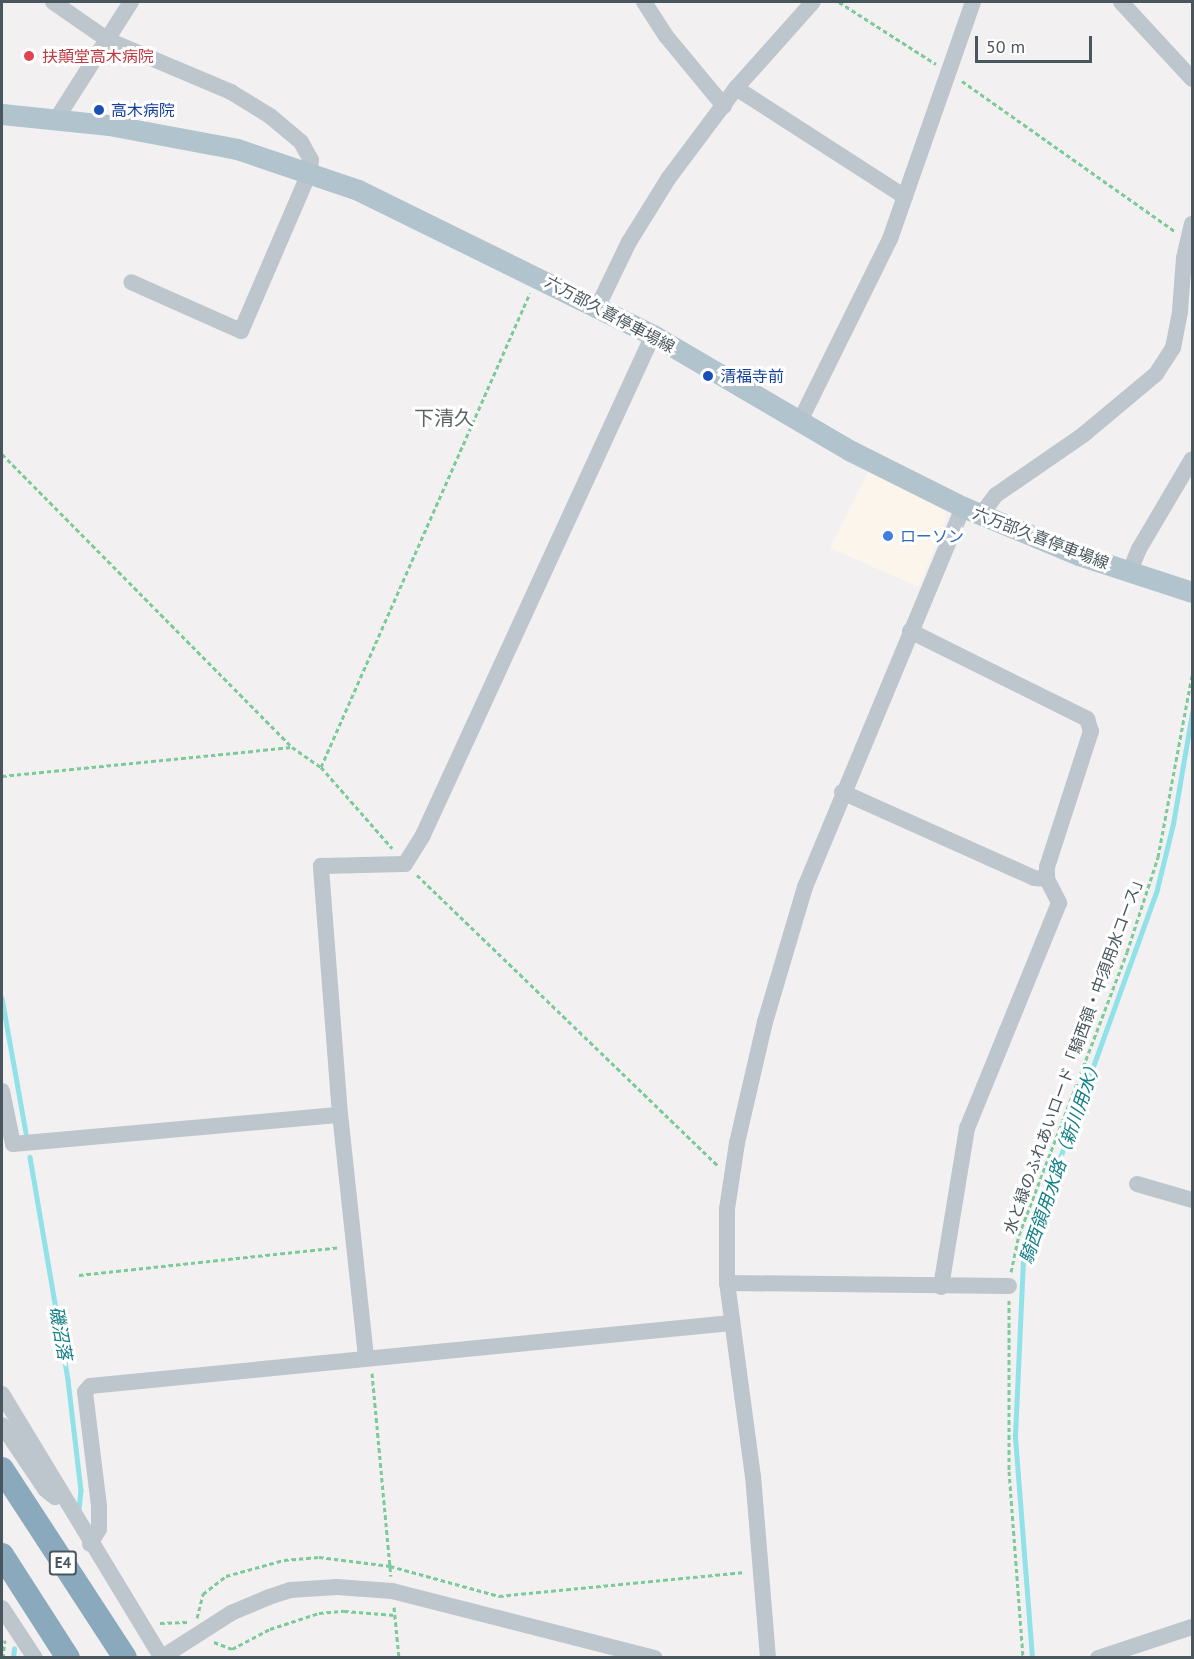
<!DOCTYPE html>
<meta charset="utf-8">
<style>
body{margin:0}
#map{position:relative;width:1194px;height:1659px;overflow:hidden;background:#f3f0f1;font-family:"PT Sans","Noto Sans JP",sans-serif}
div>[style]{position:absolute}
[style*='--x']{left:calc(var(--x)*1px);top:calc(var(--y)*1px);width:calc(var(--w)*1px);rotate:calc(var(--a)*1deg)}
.commercial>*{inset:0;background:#fbf5eb}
.stream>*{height:4.5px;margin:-2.25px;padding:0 2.25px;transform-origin:2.25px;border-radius:2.25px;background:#91e1e8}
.path>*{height:3px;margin-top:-1.5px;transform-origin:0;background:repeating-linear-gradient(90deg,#7bca99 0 4.5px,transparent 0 7.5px)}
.minor>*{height:16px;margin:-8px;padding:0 8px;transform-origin:8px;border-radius:8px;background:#bdc6cc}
.major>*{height:21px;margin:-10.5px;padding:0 10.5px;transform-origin:10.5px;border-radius:10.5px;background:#b1c3cd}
.highway>*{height:24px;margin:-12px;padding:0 12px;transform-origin:12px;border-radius:12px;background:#8ba9bc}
.dots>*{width:16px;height:16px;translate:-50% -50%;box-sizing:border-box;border:3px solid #fff;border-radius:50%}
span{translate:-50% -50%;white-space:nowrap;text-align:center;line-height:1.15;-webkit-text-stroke:6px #fff;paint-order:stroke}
.shield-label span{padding:2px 4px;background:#fff;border:2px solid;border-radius:4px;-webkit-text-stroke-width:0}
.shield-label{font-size:15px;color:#49565d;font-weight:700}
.health-label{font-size:16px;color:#be3a42}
.left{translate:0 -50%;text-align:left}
.transit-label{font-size:16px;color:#164399}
.street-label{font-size:16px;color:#49565d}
.shop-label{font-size:16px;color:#366cbe}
.water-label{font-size:18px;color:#137f87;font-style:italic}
.quarter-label{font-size:20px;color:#5d6265}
.frame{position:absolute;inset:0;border:3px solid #49565d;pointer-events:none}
.scale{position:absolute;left:975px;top:36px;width:117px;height:27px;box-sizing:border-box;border:3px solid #49565d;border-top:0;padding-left:8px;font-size:18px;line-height:21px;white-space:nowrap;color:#49565d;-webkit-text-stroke:4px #fff;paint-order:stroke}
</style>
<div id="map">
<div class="commercial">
<div style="clip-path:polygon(869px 470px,941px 505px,947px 516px,919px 587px,830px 548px)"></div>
</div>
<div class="stream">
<div style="--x:2;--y:998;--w:137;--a:79.9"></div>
<div style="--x:30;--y:1157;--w:226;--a:80.3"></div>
<div style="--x:68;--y:1380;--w:111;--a:83.3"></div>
<div style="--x:81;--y:1490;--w:19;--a:96"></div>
<div style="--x:13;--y:1658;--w:9;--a:-84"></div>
<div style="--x:1032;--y:1658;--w:223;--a:-94.4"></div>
<div style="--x:1015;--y:1436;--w:176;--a:-87.4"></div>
<div style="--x:1023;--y:1260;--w:394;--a:-70.1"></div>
<div style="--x:1157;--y:889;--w:67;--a:-76.2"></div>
<div style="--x:1173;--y:824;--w:113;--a:-80.3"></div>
</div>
<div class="path">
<div style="--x:839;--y:2;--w:115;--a:32.6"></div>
<div style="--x:962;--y:81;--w:261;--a:35.2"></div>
<div style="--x:2;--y:454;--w:412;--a:45.3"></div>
<div style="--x:292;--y:747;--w:35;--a:35"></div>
<div style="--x:321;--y:767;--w:108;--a:48.8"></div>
<div style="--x:321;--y:767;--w:518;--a:-66.21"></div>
<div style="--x:2;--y:776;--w:291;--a:-5.7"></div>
<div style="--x:417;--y:875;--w:419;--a:44"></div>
<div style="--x:1011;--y:1272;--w:38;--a:-78"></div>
<div style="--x:1019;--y:1235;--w:303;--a:-69.1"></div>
<div style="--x:1127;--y:952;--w:100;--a:-71.9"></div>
<div style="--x:1158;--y:857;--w:184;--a:-79.4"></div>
<div style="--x:79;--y:1275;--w:262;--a:-6.1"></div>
<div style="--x:1009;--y:1300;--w:171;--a:90"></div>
<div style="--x:1009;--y:1471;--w:188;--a:85.7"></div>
<div style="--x:372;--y:1373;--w:204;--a:84.7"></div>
<div style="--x:394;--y:1607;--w:51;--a:84.4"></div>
<div style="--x:197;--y:1618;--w:25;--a:-76"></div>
<div style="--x:203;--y:1594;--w:29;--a:-38"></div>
<div style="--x:226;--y:1576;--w:60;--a:-15.4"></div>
<div style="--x:284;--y:1560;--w:35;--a:-5"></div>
<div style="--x:319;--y:1557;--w:72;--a:7.2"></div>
<div style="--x:390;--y:1566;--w:113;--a:15.4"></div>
<div style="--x:499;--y:1596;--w:247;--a:-5.6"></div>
<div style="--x:160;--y:1623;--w:27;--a:-2"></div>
<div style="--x:214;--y:1642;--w:19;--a:21"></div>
<div style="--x:232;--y:1649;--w:43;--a:-27.8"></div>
<div style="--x:270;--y:1629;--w:52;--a:-18.1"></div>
<div style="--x:319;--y:1613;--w:25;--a:-5"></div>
<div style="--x:344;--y:1611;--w:51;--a:4.5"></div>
<div style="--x:3;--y:1658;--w:18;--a:-84"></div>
</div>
<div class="minor">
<div style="--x:53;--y:2;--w:67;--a:34.6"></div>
<div style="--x:108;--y:40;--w:134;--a:22.9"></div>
<div style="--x:231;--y:92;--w:46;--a:31.6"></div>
<div style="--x:270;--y:116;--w:40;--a:40"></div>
<div style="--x:301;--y:142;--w:21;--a:61"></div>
<div style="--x:311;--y:160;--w:11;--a:95"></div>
<div style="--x:310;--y:171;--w:174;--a:113.3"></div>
<div style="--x:241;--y:331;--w:120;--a:-156"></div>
<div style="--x:644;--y:2;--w:40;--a:57.1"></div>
<div style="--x:666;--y:36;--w:91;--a:50.4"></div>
<div style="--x:1121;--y:2;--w:105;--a:47.3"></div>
<div style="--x:736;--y:88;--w:201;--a:32.8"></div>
<div style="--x:57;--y:118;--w:138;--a:-57.5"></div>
<div style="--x:598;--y:306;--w:71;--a:-64.2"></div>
<div style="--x:629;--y:242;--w:74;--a:-58.2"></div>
<div style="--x:668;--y:179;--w:114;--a:-53.2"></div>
<div style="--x:736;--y:88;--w:115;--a:-48.2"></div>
<div style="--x:800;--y:421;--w:203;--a:-63.7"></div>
<div style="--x:890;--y:239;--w:251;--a:-70.7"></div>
<div style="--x:980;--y:516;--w:26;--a:-53"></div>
<div style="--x:996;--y:495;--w:106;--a:-34.6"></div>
<div style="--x:1083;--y:435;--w:95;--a:-39.9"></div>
<div style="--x:1156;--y:374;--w:31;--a:-57"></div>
<div style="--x:1173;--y:348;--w:38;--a:-79"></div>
<div style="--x:1180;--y:311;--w:53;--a:-85.7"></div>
<div style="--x:1184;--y:258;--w:35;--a:-77"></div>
<div style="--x:1130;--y:571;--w:24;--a:-68"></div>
<div style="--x:1139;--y:549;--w:104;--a:-59.5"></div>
<div style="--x:910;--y:631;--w:198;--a:26.4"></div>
<div style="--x:1087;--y:719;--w:13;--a:72"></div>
<div style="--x:1091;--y:731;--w:143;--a:107.9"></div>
<div style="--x:1047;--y:867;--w:12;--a:90"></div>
<div style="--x:1047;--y:879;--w:27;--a:63"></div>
<div style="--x:1059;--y:903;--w:243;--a:112.2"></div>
<div style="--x:967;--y:1128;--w:161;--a:99.3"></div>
<div style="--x:842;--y:792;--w:210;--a:24.1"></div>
<div style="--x:1034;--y:878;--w:13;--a:4"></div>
<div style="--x:2;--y:1091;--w:54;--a:78.3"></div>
<div style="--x:13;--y:1144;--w:328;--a:-5.1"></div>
<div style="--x:1137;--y:1184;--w:57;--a:16.2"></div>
<div style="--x:727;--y:1283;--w:282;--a:0.6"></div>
<div style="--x:366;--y:1357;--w:243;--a:-96.1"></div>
<div style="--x:340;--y:1115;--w:250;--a:-94.4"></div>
<div style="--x:321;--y:866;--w:84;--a:-1.4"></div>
<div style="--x:405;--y:864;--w:34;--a:-58"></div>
<div style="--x:423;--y:835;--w:550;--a:-65.3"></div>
<div style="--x:2;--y:1394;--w:309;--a:58.8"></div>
<div style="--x:2;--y:1425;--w:77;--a:56.1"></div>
<div style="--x:45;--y:1489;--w:13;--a:39"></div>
<div style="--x:90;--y:1544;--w:17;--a:-59"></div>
<div style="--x:99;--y:1529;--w:23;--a:-90"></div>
<div style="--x:99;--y:1506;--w:115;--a:-97"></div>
<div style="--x:85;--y:1392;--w:8;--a:-50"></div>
<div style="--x:90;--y:1386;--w:644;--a:-5.61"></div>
<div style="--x:2;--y:1608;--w:60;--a:56.6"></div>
<div style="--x:161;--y:1658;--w:83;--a:-32.7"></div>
<div style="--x:231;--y:1613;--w:41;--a:-22.8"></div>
<div style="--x:269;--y:1597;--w:22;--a:-18"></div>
<div style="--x:290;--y:1590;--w:47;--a:-3.7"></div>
<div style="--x:337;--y:1587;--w:55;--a:4.2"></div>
<div style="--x:392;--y:1591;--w:271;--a:14.3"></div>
<div style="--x:768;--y:1658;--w:182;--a:-94.7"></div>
<div style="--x:753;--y:1477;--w:196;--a:-97.6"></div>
<div style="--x:727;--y:1283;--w:74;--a:-90"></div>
<div style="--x:727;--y:1209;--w:67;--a:-81.4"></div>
<div style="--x:737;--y:1143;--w:124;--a:-77"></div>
<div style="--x:765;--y:1022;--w:141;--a:-73.5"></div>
<div style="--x:805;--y:887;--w:412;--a:-67.4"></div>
<div style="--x:1098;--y:1658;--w:99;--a:-18.3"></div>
</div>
<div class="major">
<div style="--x:2;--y:114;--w:108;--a:5.9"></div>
<div style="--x:109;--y:125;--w:130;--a:10.6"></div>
<div style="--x:237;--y:149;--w:128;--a:18.7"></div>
<div style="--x:358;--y:190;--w:329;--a:26.2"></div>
<div style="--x:653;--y:335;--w:229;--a:30.4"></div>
<div style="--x:851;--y:451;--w:125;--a:26.6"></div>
<div style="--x:963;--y:507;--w:126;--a:22.5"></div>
<div style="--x:1079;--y:555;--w:119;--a:18.1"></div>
</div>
<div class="highway">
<div style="--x:2;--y:1469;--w:225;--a:56.9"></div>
<div style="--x:2;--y:1555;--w:122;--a:57.3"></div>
</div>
<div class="dots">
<div style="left:29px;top:56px;background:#e0444e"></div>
<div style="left:99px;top:110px;background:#1a4fb4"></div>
<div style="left:708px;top:376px;background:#1a4fb4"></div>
<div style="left:888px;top:536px;background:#3f7fe0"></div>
</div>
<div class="shield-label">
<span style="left:63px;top:1563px">E4</span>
</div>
<div class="health-label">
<span class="left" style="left:42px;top:56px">扶顛堂高木病院</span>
</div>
<div class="transit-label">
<span class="left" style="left:111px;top:110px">高木病院</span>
<span class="left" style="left:720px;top:376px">清福寺前</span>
</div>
<div class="street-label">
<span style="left:610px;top:314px;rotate:28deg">六万部久喜停車場線</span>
<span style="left:1041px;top:538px;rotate:21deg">六万部久喜停車場線</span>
<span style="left:1074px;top:1053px;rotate:-70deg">水と緑のふれあいロード「騎西領・中須用水コース」</span>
</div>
<div class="shop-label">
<span class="left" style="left:900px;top:536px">ローソン</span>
</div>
<div class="water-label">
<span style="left:1061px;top:1161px;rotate:-71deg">騎西領用水路（新川用水）</span>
<span style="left:60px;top:1333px;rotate:80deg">磯沼落</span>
</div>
<div class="quarter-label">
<span style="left:444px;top:418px">下清久</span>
</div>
<div class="frame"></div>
<div class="scale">50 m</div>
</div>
